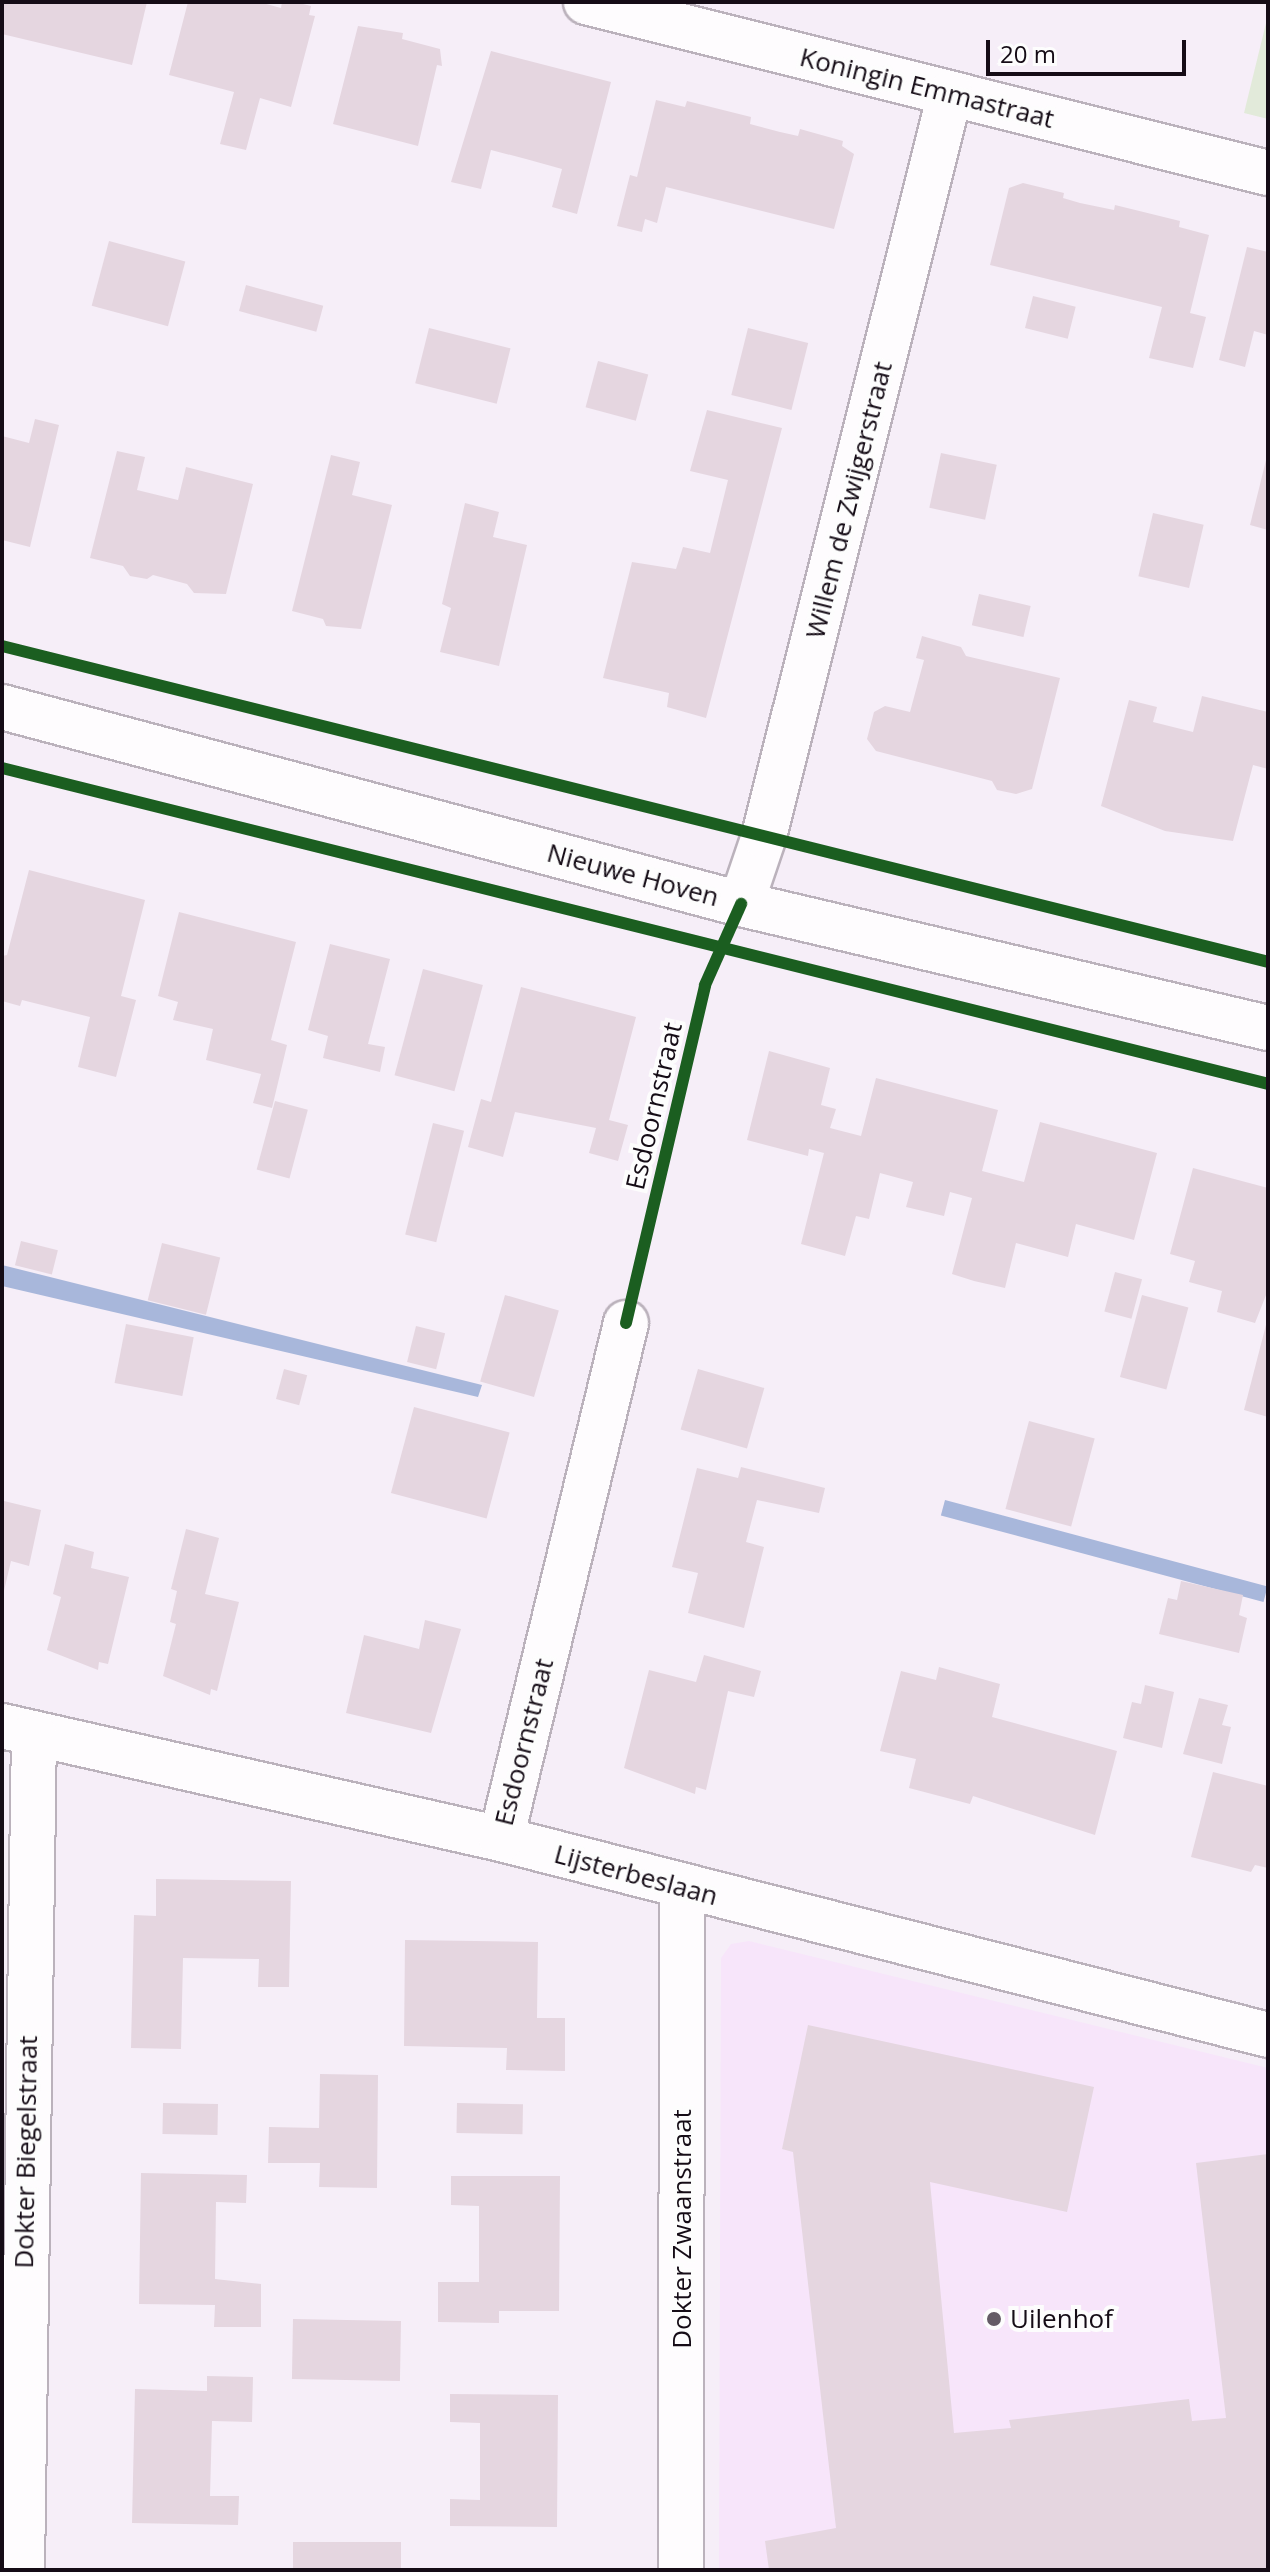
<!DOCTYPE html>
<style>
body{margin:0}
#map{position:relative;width:1270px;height:2572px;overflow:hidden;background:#f6eef8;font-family:"Open Sans",sans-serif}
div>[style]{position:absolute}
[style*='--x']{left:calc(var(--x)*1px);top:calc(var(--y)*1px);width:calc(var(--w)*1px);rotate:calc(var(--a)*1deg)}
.built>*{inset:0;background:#f7e5fa}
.green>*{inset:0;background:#e2eada}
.water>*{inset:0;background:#a8b7db;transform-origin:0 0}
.building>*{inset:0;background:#e5d6e0;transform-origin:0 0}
.roads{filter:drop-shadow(2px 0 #bbb2bc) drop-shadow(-2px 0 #bbb2bc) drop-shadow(0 2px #bbb2bc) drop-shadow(0 -2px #bbb2bc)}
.minor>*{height:44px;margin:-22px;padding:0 22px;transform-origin:22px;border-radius:22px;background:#fefcfe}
.cycleway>*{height:12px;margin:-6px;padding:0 6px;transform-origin:6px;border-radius:6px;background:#1b5e20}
.dots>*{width:22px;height:22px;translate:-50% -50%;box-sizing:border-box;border:4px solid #fdfdfd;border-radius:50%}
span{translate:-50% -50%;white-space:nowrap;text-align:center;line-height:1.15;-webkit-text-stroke:8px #fdfdfd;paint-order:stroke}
.street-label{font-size:26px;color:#150c16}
.poi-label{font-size:26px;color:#150c16}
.left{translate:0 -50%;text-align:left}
.frame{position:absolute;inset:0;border:4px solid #150c16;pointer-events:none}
.scale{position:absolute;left:986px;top:40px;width:200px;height:36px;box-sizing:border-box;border:4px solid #150c16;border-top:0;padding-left:10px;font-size:24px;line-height:28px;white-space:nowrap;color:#150c16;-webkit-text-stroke:6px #fdfdfd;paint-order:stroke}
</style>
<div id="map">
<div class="built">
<div style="clip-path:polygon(749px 1941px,1268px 2068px,1268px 2570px,719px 2570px,721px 1958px,731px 1944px)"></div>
</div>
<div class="green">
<div style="clip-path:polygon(1268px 15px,1268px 119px,1244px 113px)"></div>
</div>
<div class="water">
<div style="clip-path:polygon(2px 1265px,482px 1385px,478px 1397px,2px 1286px)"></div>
<div style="left:945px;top:1500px;width:334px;height:16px;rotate:15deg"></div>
</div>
<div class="building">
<div style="clip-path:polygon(2px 2px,147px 2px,132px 65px,2px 34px)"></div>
<div style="clip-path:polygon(188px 2px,259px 2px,281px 8px,282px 2px,295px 2px,311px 6px,309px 15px,315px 16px,291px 107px,260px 98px,246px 150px,220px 144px,234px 92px,169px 75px)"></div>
<div style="clip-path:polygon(358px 26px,403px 33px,402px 39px,440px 49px,442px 66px,437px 65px,418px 146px,333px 124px)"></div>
<div style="clip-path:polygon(491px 51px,611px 82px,577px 214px,552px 207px,562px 169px,526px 159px,491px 150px,481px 189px,451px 182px)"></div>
<div style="clip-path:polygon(656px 100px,685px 107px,687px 101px,751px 117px,750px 124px,780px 132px,798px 136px,800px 129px,843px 141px,842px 146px,854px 154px,834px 229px,666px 187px,657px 223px,645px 219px,642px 232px,617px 226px,630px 175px,637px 177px)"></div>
<div style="clip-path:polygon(1023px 183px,1064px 193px,1063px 198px,1080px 203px,1114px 210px,1115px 205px,1180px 221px,1179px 227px,1209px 235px,1190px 313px,1206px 317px,1193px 368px,1149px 358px,1162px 307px,990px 265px,1009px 188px)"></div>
<div style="left:109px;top:241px;width:79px;height:67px;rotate:15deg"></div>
<div style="clip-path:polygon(1247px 247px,1268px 252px,1268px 335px,1254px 331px,1245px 367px,1219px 360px)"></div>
<div style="left:246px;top:285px;width:80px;height:27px;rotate:15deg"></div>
<div style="left:1033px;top:296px;width:44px;height:33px;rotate:14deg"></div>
<div style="left:429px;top:328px;width:84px;height:57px;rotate:14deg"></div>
<div style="left:748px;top:328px;width:62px;height:69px;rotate:14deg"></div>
<div style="left:598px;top:361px;width:52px;height:48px;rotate:15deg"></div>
<div style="clip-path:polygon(707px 410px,782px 428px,706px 718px,667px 707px,669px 693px,603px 678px,632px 562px,676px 569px,683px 547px,710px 553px,728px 480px,690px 471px)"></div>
<div style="clip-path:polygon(35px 419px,59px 425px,30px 547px,2px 540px,2px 436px,29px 443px)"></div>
<div style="clip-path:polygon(117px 451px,145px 457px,137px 490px,178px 500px,186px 467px,253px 484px,226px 594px,194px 593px,187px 584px,153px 575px,147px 579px,130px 576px,123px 566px,90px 558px)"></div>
<div style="left:941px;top:453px;width:57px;height:56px;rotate:12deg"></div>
<div style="clip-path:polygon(331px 455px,360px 462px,352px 495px,392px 505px,361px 629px,326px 626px,323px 619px,292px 611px)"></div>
<div style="clip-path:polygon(1267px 456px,1268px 456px,1268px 530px,1250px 525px)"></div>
<div style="clip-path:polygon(465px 503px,499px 512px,493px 537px,527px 545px,499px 666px,440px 652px,451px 608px,442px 604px)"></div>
<div style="left:1153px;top:513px;width:52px;height:65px;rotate:13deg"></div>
<div style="left:979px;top:594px;width:53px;height:32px;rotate:13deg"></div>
<div style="clip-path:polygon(922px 636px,961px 647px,966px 656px,1060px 678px,1032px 789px,1016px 794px,997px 790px,992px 781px,876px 751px,867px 739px,874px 712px,885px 706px,910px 712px,924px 660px,916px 658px)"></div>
<div style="clip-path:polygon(1202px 696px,1268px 712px,1268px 769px,1253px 765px,1233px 841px,1165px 831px,1101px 806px,1129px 700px,1157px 707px,1153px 722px,1193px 732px)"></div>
<div style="clip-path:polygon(29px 870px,145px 900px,121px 996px,136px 1000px,116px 1077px,78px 1067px,90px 1017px,22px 1000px,20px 1006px,2px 1001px,2px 956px,7px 955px)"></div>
<div style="clip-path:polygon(179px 912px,296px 942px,271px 1040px,287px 1045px,272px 1108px,253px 1103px,261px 1074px,206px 1060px,213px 1029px,173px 1020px,178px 1002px,158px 996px)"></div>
<div style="clip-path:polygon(330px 944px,390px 959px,368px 1044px,385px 1047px,380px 1072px,323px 1058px,328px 1036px,308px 1030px)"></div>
<div style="left:423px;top:969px;width:62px;height:110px;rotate:15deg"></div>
<div style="clip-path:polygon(521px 987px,636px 1017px,609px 1120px,628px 1125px,618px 1161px,589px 1153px,596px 1128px,515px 1112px,503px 1157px,468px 1147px,481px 1099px,491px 1102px)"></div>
<div style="clip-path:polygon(769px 1051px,830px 1068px,821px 1105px,836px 1109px,830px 1128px,861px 1136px,876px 1078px,998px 1110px,982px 1171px,1024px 1182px,1040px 1122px,1157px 1153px,1134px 1240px,1076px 1224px,1068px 1257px,1016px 1243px,1005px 1288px,974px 1281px,952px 1274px,972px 1198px,950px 1192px,944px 1216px,906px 1207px,913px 1182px,880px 1173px,869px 1219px,856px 1216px,845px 1256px,801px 1244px,824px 1153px,809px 1149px,808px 1156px,747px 1140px)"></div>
<div style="left:275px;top:1101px;width:34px;height:71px;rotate:15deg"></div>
<div style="left:433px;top:1123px;width:32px;height:115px;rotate:14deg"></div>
<div style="clip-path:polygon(1193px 1168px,1268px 1188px,1268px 1290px,1255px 1323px,1217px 1312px,1222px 1291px,1189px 1282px,1195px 1261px,1170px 1254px)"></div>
<div style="left:21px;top:1241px;width:38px;height:25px;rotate:14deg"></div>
<div style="left:162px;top:1243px;width:60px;height:59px;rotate:14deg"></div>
<div style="left:1115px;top:1272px;width:28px;height:41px;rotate:15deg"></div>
<div style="left:505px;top:1295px;width:56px;height:90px;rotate:16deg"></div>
<div style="left:1142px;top:1295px;width:48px;height:85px;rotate:15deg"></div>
<div style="clip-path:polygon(1267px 1321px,1268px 1321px,1268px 1417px,1244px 1410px)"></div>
<div style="left:126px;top:1324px;width:69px;height:60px;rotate:11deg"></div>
<div style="left:416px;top:1326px;width:30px;height:37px;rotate:14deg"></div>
<div style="left:284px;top:1369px;width:24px;height:31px;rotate:15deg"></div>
<div style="left:698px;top:1369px;width:69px;height:63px;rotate:16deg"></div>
<div style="left:414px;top:1407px;width:99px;height:89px;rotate:15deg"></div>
<div style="left:1029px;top:1421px;width:68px;height:91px;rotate:15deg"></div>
<div style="clip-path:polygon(741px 1467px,825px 1488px,819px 1513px,757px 1500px,746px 1542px,764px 1547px,744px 1628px,688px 1613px,698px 1573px,672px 1567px,697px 1468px,738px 1478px)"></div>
<div style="clip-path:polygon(4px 1501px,41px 1510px,29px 1566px,11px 1561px,3px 1595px)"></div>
<div style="clip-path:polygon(186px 1529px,219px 1538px,205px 1594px,239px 1602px,217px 1691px,211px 1689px,210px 1695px,163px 1676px,176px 1624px,170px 1622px,177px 1591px,171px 1589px)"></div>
<div style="clip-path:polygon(65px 1544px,94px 1552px,91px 1568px,129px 1577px,108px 1664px,99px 1662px,98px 1670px,47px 1650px,61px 1597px,53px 1594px)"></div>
<div style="clip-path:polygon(1181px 1581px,1243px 1595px,1239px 1615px,1247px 1618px,1239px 1653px,1159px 1634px,1168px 1598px,1177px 1600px)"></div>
<div style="clip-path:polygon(425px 1620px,461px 1629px,431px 1733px,346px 1713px,364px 1635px,419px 1649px)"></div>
<div style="clip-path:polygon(704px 1655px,761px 1671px,754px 1697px,728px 1691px,706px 1790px,696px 1787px,695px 1794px,624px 1768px,649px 1670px,696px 1682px)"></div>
<div style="clip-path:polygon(939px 1667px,1000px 1684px,992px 1717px,1117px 1751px,1095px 1835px,973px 1796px,970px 1804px,909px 1788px,916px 1759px,880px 1751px,901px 1671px,936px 1680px)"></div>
<div style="clip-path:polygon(1145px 1685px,1174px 1692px,1162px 1748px,1123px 1738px,1132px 1702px,1141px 1704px)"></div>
<div style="clip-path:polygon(1199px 1698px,1228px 1705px,1222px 1725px,1231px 1727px,1222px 1764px,1183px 1754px)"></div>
<div style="clip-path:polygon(1213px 1772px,1268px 1786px,1268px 1868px,1255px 1865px,1251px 1872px,1191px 1857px)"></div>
<div style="clip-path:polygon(156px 1879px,291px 1881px,289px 1987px,258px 1987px,259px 1959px,183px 1958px,181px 2049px,131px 2048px,134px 1915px,156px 1916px)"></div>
<div style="clip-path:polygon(405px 1940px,538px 1942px,537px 2018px,565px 2018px,565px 2071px,506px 2070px,507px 2048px,404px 2046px)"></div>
<div style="clip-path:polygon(808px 2025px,1094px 2087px,1067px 2212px,930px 2182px,954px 2433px,1011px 2428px,1009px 2420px,1189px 2399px,1192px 2421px,1226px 2418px,1196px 2163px,1268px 2154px,1268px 2570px,769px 2570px,765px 2541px,836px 2528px,793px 2152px,782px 2149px)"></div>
<div style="clip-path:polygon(320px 2074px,378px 2075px,377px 2188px,319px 2187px,320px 2163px,268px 2163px,269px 2127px,319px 2128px)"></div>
<div style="left:163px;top:2103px;width:55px;height:31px;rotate:1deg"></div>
<div style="left:457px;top:2103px;width:66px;height:30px;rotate:1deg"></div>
<div style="clip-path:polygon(141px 2173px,247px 2175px,246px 2203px,216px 2202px,215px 2279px,261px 2284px,261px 2327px,214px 2327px,215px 2305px,139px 2304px)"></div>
<div style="clip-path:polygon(451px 2176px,560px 2176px,559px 2311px,499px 2311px,499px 2323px,438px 2322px,438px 2282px,479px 2282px,479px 2206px,451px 2205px)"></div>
<div style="left:293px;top:2319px;width:108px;height:60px;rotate:1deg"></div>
<div style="clip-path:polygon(207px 2376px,253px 2377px,252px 2422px,212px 2421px,210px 2496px,239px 2496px,238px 2525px,132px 2523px,135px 2389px,207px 2391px)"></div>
<div style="clip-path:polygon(450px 2394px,558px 2395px,557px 2527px,450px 2526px,450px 2499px,480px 2500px,480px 2423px,450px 2422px)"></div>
<div style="left:293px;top:2542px;width:108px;height:28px"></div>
</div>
<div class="roads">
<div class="minor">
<div style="--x:586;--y:2;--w:703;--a:14.08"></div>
<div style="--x:2;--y:707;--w:765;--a:14.93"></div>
<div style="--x:741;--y:904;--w:541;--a:13.24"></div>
<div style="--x:741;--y:904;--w:72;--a:-71.3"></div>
<div style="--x:764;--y:836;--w:765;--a:-75.93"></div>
<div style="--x:2;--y:1726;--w:512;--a:12.76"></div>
<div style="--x:501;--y:1839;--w:792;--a:14.33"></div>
<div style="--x:501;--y:1839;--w:531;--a:-76.38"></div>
<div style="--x:22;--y:2570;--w:836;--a:-89.18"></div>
<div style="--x:681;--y:2570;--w:682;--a:-89.92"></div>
</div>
</div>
<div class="cycleway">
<div style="--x:2;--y:646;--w:1305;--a:14.01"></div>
<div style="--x:2;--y:768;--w:1305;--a:14.01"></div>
<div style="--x:626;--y:1323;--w:347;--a:-76.8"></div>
<div style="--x:705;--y:985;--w:89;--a:-66"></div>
</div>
<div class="dots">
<div style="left:994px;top:2319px;background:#645b65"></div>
</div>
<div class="street-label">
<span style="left:927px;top:88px;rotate:14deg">Koningin Emmastraat</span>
<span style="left:849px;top:500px;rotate:-76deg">Willem de Zwijgerstraat</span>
<span style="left:633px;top:875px;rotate:15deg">Nieuwe Hoven</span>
<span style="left:654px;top:1106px;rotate:-77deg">Esdoornstraat</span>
<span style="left:524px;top:1742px;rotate:-76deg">Esdoornstraat</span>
<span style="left:636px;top:1875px;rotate:15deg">Lijsterbeslaan</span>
<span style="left:26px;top:2152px;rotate:-89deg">Dokter Biegelstraat</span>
<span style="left:682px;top:2229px;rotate:-90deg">Dokter Zwaanstraat</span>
</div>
<div class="poi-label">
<span class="left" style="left:1010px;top:2319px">Uilenhof</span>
</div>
<div class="frame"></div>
<div class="scale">20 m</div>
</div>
